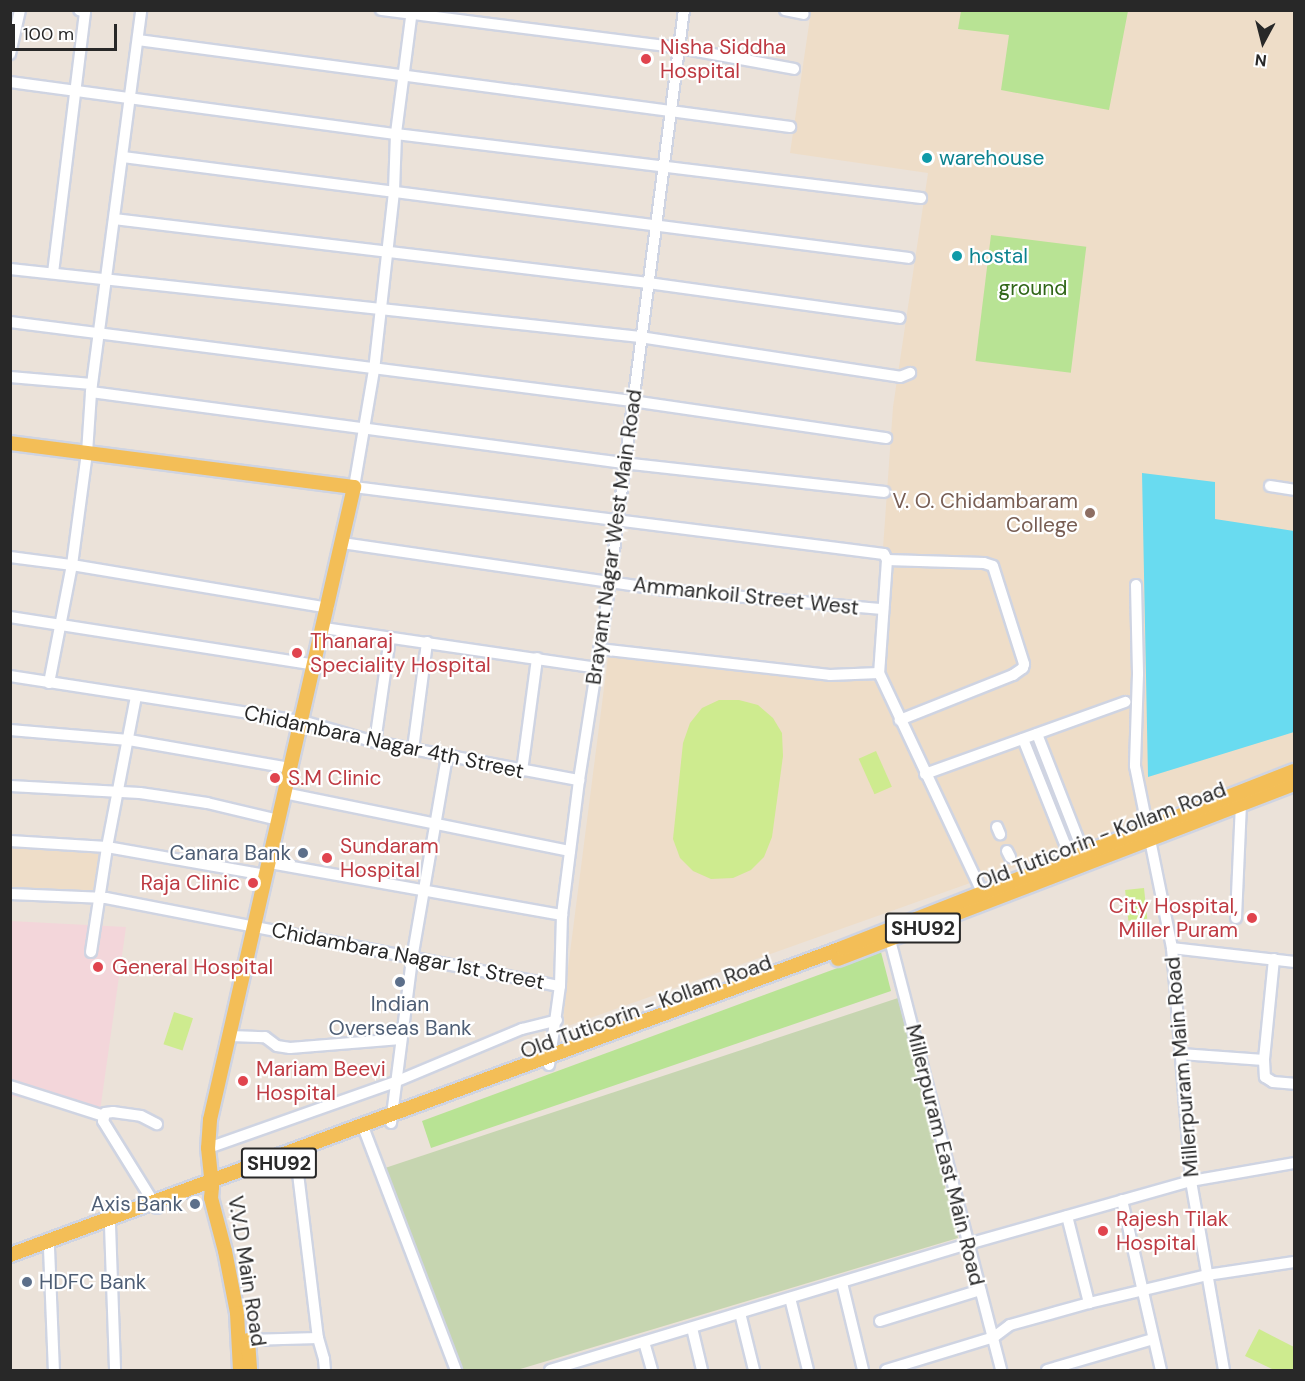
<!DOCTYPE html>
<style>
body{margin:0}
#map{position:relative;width:1305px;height:1381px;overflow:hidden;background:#ebe2d9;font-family:"DM Sans",sans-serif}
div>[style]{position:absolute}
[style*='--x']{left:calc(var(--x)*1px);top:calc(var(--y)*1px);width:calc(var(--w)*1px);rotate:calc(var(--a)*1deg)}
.education>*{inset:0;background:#eeddc8;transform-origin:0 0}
.medical>*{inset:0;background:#f3d6da}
.green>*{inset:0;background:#b8e394;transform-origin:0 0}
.cemetery>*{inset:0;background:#c6d5b0}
.pitch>*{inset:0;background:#ceeb8f;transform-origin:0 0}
.water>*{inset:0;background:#69dbf0}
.roads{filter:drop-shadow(2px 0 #cfd4e2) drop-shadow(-2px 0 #cfd4e2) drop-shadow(0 2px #cfd4e2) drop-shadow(0 -2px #cfd4e2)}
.minor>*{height:10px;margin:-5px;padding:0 5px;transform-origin:5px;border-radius:5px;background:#fff}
.major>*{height:14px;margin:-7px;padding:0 7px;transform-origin:7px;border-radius:7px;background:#f3be57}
.dots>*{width:16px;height:16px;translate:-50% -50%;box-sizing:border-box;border:3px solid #fff;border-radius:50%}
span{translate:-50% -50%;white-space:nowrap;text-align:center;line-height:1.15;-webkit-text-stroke:4.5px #fff;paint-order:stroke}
.shield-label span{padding:2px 4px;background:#fff;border:2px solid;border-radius:4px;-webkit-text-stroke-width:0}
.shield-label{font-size:20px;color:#282828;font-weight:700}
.health-label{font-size:21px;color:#be3a42}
.left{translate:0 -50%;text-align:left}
.right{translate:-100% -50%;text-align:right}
.culture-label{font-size:21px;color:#0d838f}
.park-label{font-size:21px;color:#306618}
.education-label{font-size:21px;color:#785e54}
.street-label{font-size:21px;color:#282828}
.service-label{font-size:21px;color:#4e5e75}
.frame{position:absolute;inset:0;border:12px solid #282828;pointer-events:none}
.north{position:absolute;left:1233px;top:12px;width:60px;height:60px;-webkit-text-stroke:4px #fff;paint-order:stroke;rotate:187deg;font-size:16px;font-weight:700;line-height:24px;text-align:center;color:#282828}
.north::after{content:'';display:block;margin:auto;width:21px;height:27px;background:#282828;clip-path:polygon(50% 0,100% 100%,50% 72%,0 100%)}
.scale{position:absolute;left:12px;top:24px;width:105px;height:27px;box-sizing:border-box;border:3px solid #282828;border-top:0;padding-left:8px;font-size:18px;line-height:21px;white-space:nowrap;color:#282828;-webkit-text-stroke:4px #fff;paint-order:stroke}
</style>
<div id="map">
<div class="education">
<div style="clip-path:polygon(811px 11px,1294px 11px,1294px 768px,565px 1027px,563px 1007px,608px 657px,881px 682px,878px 619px,893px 407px,928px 173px,790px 153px)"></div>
<div style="left:10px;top:844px;width:92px;height:45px;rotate:4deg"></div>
</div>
<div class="medical">
<div style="clip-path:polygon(10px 921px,126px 927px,100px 1111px,11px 1096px)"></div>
</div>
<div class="green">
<div style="clip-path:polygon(961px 11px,1128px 11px,1109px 110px,1001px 90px,1009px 35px,958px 29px)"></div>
<div style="left:991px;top:235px;width:96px;height:127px;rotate:7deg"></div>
<div style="clip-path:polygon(881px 952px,891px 991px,431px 1148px,422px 1121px)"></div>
</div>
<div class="cemetery">
<div style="clip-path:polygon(898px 998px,958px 1238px,517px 1370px,462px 1370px,385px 1168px)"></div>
</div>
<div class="pitch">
<div style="clip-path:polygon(719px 700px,739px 700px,758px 705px,773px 718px,782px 733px,783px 756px,772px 837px,764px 857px,751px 870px,733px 878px,711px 879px,693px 871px,680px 858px,673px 839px,683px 743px,690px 723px,702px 708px)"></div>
<div style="left:876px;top:751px;width:39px;height:19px;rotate:66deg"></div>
<div style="left:1144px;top:888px;width:31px;height:19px;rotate:84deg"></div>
<div style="left:174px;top:1012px;width:20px;height:34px;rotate:18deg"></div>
<div style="clip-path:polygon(1259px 1329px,1294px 1347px,1294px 1370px,1274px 1370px,1245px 1356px)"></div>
</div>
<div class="water">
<div style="clip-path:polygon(1142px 473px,1215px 482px,1215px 519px,1294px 531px,1294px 732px,1148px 777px)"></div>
</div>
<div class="roads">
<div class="minor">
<div style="--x:381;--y:10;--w:301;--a:7.2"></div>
<div style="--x:680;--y:48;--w:116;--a:10.4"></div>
<div style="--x:412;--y:10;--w:125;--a:97.4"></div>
<div style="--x:396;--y:134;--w:58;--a:92"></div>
<div style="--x:394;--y:192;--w:179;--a:96.4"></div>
<div style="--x:374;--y:370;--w:119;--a:99.7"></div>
<div style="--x:354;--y:487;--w:534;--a:7.2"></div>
<div style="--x:884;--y:554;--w:7;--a:63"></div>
<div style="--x:887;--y:560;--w:113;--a:94"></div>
<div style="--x:879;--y:673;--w:251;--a:64.8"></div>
<div style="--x:785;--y:10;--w:19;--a:12"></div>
<div style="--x:138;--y:40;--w:658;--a:7.6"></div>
<div style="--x:10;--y:54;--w:45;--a:-77.2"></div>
<div style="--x:10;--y:82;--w:389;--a:7.7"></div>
<div style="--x:396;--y:134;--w:529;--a:6.95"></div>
<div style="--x:123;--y:157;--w:792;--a:7.32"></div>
<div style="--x:114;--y:219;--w:538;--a:6.83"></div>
<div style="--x:648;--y:283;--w:254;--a:7.9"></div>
<div style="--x:10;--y:269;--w:634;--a:6.16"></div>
<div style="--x:640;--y:337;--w:263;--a:8.7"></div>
<div style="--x:900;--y:377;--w:11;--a:-22"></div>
<div style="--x:53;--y:273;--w:263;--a:-83"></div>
<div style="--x:85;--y:12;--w:6;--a:-162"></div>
<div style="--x:10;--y:322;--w:627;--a:7.24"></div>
<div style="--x:632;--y:401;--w:257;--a:8.3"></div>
<div style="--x:10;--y:377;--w:82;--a:4.9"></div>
<div style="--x:91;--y:392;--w:537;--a:7.6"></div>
<div style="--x:623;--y:463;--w:263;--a:6.3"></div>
<div style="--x:1270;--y:486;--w:24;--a:9"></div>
<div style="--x:342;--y:543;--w:325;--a:8.3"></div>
<div style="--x:664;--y:590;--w:220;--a:5"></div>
<div style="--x:10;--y:557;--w:63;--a:7.4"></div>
<div style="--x:72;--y:565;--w:260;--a:9.5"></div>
<div style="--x:887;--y:560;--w:97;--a:1.8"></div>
<div style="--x:984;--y:563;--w:9;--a:18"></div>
<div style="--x:993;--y:566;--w:103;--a:72.4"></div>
<div style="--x:1024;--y:664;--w:4;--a:104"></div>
<div style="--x:1023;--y:668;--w:12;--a:145"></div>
<div style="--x:1013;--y:675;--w:122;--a:158.3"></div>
<div style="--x:1136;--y:585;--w:89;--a:88.7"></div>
<div style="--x:1138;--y:674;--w:92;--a:91.9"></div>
<div style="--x:1135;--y:766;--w:186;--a:78.5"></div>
<div style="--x:1172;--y:948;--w:234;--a:85.3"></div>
<div style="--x:1191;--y:1181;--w:192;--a:80.1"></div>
<div style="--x:10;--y:617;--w:310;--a:8.9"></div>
<div style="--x:324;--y:628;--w:276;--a:8.3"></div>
<div style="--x:599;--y:649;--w:232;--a:6.4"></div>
<div style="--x:830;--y:675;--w:49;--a:-2.3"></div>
<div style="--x:10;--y:676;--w:295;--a:8.8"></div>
<div style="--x:302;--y:721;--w:76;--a:16"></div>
<div style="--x:375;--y:742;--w:208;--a:10.6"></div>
<div style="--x:49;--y:683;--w:120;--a:-79"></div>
<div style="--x:72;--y:565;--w:113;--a:-82.4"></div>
<div style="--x:87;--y:453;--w:61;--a:-86.2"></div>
<div style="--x:91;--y:392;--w:385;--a:-82.5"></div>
<div style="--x:10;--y:730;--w:119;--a:4.8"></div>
<div style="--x:129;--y:740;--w:163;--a:9.9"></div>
<div style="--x:1037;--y:734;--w:129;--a:68.6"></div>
<div style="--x:1023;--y:739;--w:129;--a:68.2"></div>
<div style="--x:375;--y:742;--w:105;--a:-81.8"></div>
<div style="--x:413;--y:749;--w:108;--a:-82.5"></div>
<div style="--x:522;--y:771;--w:114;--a:-82.4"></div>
<div style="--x:925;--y:774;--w:213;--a:-19.8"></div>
<div style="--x:10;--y:786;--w:130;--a:3.1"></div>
<div style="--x:140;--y:793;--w:68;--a:8.5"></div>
<div style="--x:207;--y:803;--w:74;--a:13.3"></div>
<div style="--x:284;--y:793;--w:292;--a:11.5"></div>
<div style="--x:997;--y:827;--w:8;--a:67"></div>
<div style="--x:10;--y:841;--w:97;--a:3.5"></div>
<div style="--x:107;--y:847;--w:161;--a:10"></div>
<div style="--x:1007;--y:851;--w:7;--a:63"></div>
<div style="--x:270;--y:863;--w:297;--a:10.1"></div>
<div style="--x:10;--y:894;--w:96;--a:2.4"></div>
<div style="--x:106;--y:898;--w:462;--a:11"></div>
<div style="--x:1236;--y:918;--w:114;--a:-87.5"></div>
<div style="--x:890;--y:940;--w:444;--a:75.5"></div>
<div style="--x:1172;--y:948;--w:123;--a:6.5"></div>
<div style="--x:91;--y:952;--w:106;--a:-81.3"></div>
<div style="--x:107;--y:847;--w:153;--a:-79.1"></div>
<div style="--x:1274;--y:959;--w:101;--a:95.7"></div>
<div style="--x:1264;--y:1060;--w:17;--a:87"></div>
<div style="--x:1265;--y:1077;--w:9;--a:32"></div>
<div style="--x:1273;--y:1082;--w:21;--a:5"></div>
<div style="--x:230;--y:1036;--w:35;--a:2"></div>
<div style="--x:265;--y:1037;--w:15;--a:37"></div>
<div style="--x:277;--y:1046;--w:13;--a:9"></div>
<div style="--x:290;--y:1048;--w:111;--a:-4.6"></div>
<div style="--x:1181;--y:1054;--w:83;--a:4.1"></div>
<div style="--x:549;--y:1065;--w:80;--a:-82.1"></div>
<div style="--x:560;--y:986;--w:71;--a:-88.4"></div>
<div style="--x:562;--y:915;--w:136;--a:-82.8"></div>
<div style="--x:579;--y:780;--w:201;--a:-81.1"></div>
<div style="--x:610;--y:581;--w:576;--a:-82.62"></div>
<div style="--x:10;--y:1086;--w:99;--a:17.7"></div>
<div style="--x:391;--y:1123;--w:165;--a:-82.7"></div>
<div style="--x:412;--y:959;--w:206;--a:-80.2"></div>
<div style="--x:365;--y:1132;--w:255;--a:69.1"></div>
<div style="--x:208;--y:1148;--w:198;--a:-19.4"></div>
<div style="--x:395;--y:1082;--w:138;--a:-22.7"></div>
<div style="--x:522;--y:1029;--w:36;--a:-14"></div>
<div style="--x:296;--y:1157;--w:182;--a:83.1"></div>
<div style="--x:1122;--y:1200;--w:174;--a:77.1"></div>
<div style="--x:157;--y:1208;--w:102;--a:-121.8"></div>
<div style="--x:103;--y:1121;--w:8;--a:-76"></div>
<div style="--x:105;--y:1113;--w:8;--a:-7"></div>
<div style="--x:113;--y:1112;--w:28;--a:8"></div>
<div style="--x:141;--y:1116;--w:18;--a:27"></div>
<div style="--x:1067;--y:1216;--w:90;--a:75.8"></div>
<div style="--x:110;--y:1225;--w:145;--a:88"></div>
<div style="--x:49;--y:1248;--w:122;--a:87.7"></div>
<div style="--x:842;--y:1283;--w:89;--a:76.4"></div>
<div style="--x:790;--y:1298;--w:74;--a:76"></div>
<div style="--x:740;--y:1313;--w:59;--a:76.2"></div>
<div style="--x:880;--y:1321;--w:105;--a:-17.2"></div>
<div style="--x:692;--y:1328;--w:43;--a:76.6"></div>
<div style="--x:248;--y:1340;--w:70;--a:-1.6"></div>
<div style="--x:318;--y:1338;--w:22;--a:74"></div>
<div style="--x:324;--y:1359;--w:11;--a:85"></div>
<div style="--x:644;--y:1342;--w:29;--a:74"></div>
<div style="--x:550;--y:1370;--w:437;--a:-16.8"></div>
<div style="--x:968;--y:1244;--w:232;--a:-15.8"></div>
<div style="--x:1191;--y:1181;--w:105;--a:-9.9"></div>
<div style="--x:886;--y:1370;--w:113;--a:-17"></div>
<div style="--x:994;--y:1337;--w:20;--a:-37"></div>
<div style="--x:1010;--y:1325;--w:82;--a:-15.6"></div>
<div style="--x:1089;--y:1303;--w:121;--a:-13.3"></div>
<div style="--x:1207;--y:1275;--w:88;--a:-8.5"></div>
<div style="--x:1047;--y:1370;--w:110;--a:-16.3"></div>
</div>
<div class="major">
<div style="--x:10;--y:443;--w:347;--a:7.3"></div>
<div style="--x:354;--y:487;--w:649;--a:102.82"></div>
<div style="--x:210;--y:1120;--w:28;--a:94"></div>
<div style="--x:208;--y:1148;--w:39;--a:84"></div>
<div style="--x:212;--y:1187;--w:11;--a:95"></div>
<div style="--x:211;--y:1198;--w:55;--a:75.2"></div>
<div style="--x:225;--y:1251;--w:63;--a:79"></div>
<div style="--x:237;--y:1313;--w:57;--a:87"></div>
<div style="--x:838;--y:959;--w:488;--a:-21"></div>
<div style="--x:10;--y:1255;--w:887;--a:-20.25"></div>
<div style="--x:842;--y:948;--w:485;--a:-21.4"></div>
<div style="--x:248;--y:1340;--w:30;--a:86"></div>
</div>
</div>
<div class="dots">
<div style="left:646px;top:59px;background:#e0444e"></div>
<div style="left:927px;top:158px;background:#0f9aa8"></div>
<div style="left:957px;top:256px;background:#0f9aa8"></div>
<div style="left:1090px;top:513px;background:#8d6e63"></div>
<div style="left:297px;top:653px;background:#e0444e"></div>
<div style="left:275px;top:778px;background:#e0444e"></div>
<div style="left:303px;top:853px;background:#5c6f8a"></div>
<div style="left:327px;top:858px;background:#e0444e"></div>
<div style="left:253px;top:883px;background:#e0444e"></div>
<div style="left:1252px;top:918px;background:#e0444e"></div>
<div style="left:98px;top:967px;background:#e0444e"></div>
<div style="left:400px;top:982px;background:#5c6f8a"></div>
<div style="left:243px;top:1081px;background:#e0444e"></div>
<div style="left:195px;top:1204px;background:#5c6f8a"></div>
<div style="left:1103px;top:1231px;background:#e0444e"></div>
<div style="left:27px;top:1282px;background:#5c6f8a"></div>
</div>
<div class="shield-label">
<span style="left:923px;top:928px">SHU92</span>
<span style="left:279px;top:1163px">SHU92</span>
</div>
<div class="health-label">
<span class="left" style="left:660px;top:59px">Nisha Siddha<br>Hospital</span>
<span class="left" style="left:310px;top:653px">Thanaraj<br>Speciality Hospital</span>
<span class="left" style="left:288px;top:778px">S.M Clinic</span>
<span class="left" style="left:340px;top:858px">Sundaram<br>Hospital</span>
<span class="right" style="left:240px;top:883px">Raja Clinic</span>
<span class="right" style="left:1238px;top:918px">City Hospital,<br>Miller Puram</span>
<span class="left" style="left:112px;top:967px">General Hospital</span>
<span class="left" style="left:256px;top:1081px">Mariam Beevi<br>Hospital</span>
<span class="left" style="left:1116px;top:1231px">Rajesh Tilak<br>Hospital</span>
</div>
<div class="culture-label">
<span class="left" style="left:939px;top:158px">warehouse</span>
<span class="left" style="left:969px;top:256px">hostal</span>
</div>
<div class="park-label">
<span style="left:1033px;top:288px">ground</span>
</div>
<div class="education-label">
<span class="right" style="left:1078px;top:513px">V. O. Chidambaram<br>College</span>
</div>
<div class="street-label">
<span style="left:614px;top:537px;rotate:-82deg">Brayant Nagar West Main Road</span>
<span style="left:746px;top:596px;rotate:6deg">Ammankoil Street West</span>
<span style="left:384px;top:742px;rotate:12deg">Chidambara Nagar 4th Street</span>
<span style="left:1101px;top:836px;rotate:-21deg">Old Tuticorin - Kollam Road</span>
<span style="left:408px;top:956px;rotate:11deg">Chidambara Nagar 1st Street</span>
<span style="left:646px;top:1007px;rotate:-20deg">Old Tuticorin - Kollam Road</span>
<span style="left:1182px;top:1067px;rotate:-95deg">Millerpuram Main Road</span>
<span style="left:945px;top:1155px;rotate:76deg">Millerpuram East Main Road</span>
<span style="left:247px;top:1271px;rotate:81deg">V.V.D Main Road</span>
</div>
<div class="service-label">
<span class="right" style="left:291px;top:853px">Canara Bank</span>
<span style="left:400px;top:1016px">Indian<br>Overseas Bank</span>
<span class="right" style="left:183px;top:1204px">Axis Bank</span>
<span class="left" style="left:39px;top:1282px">HDFC Bank</span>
</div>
<div class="frame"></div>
<div class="north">N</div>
<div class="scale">100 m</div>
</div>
